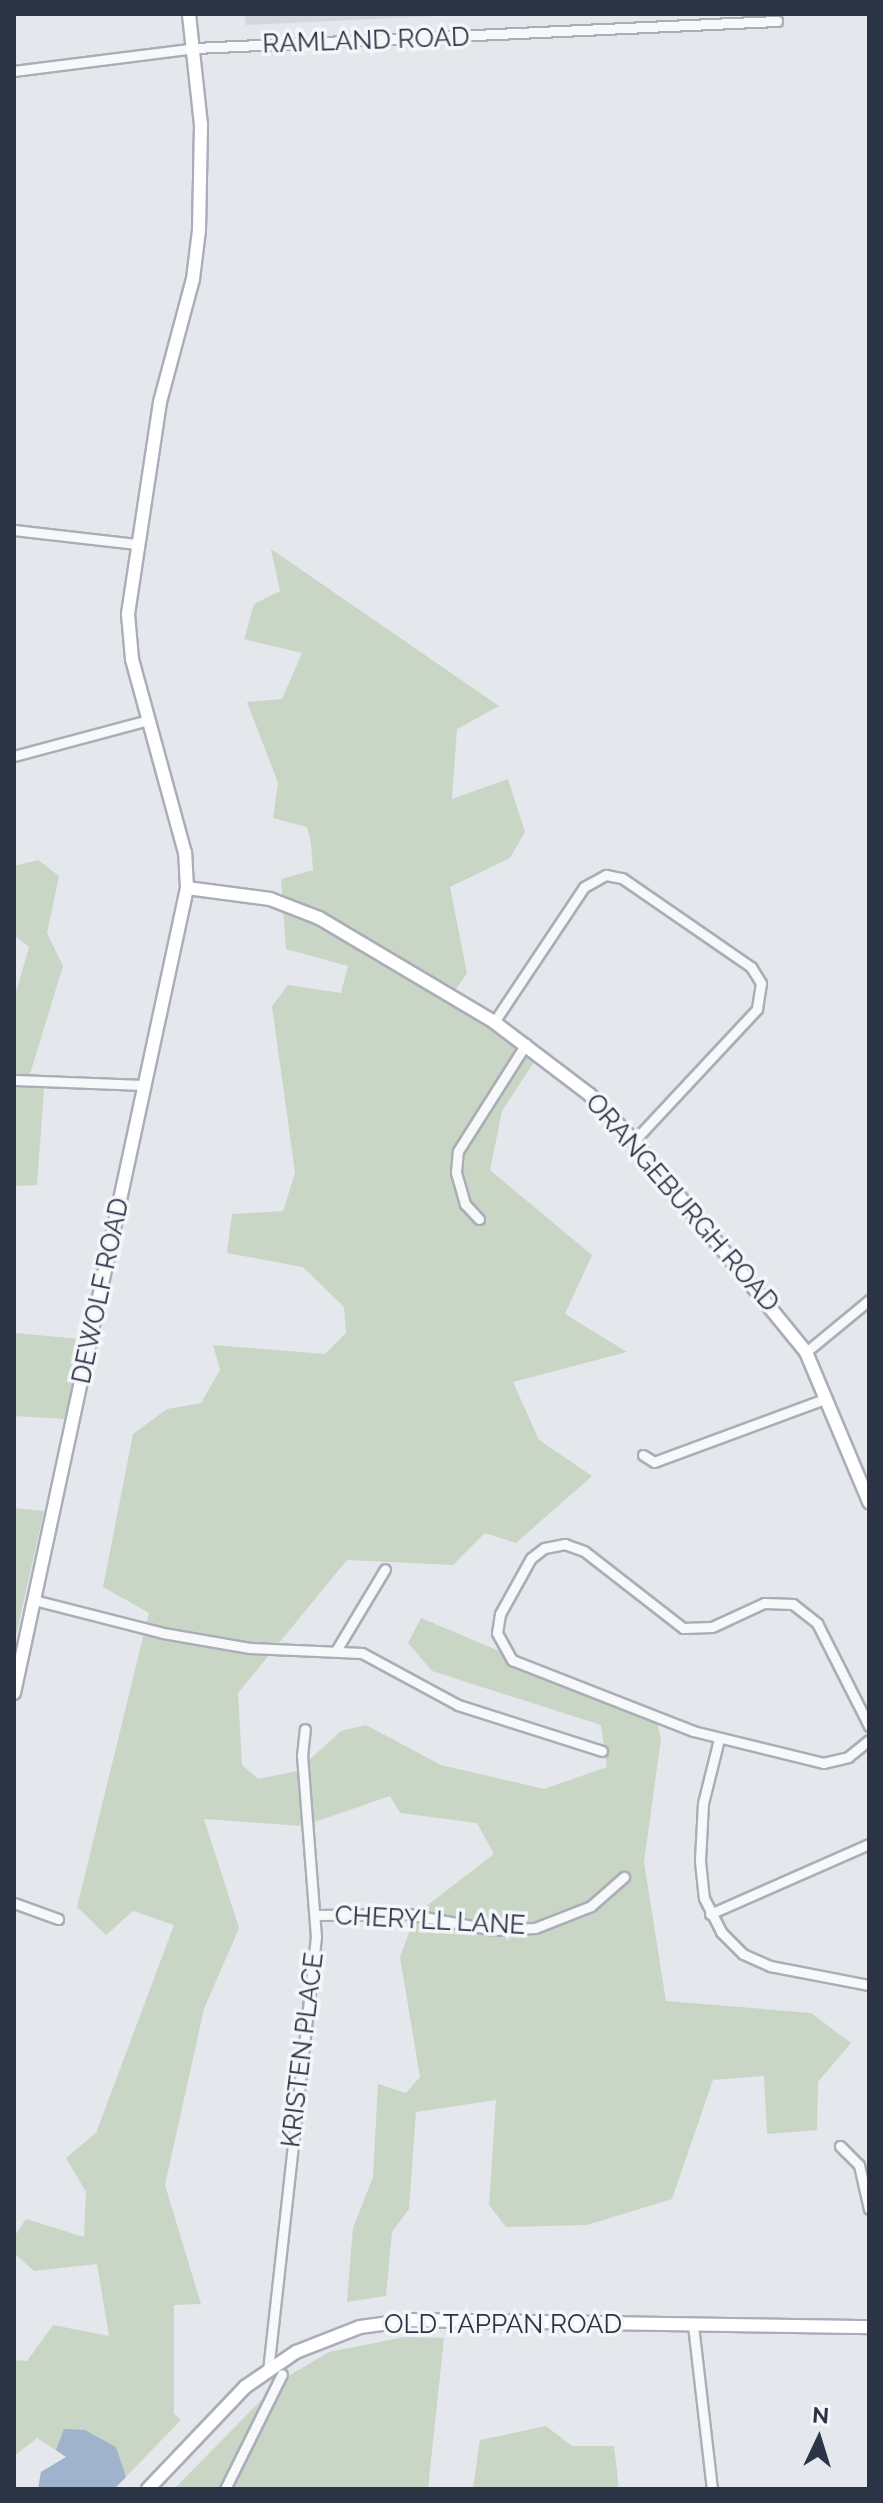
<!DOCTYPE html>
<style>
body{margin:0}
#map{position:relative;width:883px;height:2503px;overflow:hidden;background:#e4e7ec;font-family:Raleway,sans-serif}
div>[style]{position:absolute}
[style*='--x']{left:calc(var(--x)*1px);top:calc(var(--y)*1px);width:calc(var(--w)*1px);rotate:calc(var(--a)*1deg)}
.built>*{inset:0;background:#d2d6de}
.green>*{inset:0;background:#c9d6c5}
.water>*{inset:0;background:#9fb4cc}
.roads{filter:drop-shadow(2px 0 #a9aeb7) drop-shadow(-2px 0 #a9aeb7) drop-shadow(0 2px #a9aeb7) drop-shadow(0 -2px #a9aeb7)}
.street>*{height:9px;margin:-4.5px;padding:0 4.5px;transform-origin:4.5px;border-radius:4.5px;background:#f7f8fa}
.secondary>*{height:12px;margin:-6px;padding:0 6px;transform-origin:6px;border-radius:6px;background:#fff}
span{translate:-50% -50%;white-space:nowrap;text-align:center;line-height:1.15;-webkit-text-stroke:7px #f4f6f9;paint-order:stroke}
.street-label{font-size:26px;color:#2b3445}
.frame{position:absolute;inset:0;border:16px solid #2b3445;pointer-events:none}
.north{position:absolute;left:779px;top:2399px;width:80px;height:80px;-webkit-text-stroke:6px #f4f6f9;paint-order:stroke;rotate:4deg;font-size:22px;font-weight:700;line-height:32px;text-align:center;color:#2b3445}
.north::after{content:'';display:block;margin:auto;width:28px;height:36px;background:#2b3445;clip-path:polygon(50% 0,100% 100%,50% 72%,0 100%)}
</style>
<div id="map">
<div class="built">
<div style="clip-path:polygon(244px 14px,480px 14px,246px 25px)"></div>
</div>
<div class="green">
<div style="clip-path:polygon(271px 549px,499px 706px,457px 729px,452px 799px,508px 779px,525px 832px,510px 858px,450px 887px,467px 973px,452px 995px,538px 1056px,502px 1111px,490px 1170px,592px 1255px,565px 1314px,627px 1352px,513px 1382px,539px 1440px,592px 1476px,516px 1543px,485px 1533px,453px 1565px,347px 1560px,238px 1693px,242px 1765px,258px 1779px,297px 1771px,341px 1731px,366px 1725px,441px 1765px,544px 1789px,607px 1767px,601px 1725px,432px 1671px,408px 1643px,421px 1618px,656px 1717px,661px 1739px,644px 1862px,666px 2001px,811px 2013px,851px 2043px,818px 2082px,817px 2130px,767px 2134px,764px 2076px,713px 2080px,672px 2199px,587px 2225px,506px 2227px,489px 2205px,496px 2100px,416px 2112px,409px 2209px,392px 2232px,386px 2296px,347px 2302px,353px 2228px,373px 2177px,378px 2084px,406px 2093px,420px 2077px,400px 1957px,416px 1914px,494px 1854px,477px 1823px,400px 1813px,390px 1796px,303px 1826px,204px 1819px,239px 1928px,204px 2009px,165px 2185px,201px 2304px,174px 2305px,174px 2414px,181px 2420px,114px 2489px,38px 2489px,41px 2472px,66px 2457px,37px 2438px,14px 2456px,14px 2360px,27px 2361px,53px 2325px,109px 2336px,97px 2264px,34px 2271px,14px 2253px,14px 2237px,26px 2219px,84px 2237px,86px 2192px,66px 2158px,96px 2133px,174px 1925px,133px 1911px,106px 1935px,77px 1907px,149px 1613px,103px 1587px,133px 1434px,167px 1409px,201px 1403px,220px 1370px,213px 1345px,325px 1354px,346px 1333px,344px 1307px,303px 1267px,227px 1253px,232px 1214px,283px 1211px,295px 1173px,272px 1006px,288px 985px,341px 993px,348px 966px,286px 949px,281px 879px,313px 870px,311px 843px,307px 827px,273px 818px,278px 783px,247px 702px,282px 699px,302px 653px,244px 639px,254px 604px,280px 591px)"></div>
<div style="clip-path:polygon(38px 860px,59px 876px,47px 933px,63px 966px,30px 1074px,45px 1076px,37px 1185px,14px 1186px,14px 999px,29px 947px,14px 935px,14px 866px)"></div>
<div style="clip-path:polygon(14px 1333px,80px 1339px,66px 1419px,14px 1416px)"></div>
<div style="clip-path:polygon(14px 1508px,44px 1511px,14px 1644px)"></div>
<div style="clip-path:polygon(405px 2337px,444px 2338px,428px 2489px,174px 2489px,280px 2381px,329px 2352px)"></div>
<div style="clip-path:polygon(546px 2426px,572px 2446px,614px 2446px,619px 2489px,465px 2489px,473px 2488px,480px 2440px)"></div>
</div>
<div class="water">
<div style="clip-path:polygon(64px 2429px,85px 2430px,116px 2447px,126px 2477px,114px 2489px,38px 2489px,41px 2472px,66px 2457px,56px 2450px)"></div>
</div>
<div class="roads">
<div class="street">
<div style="--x:14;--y:71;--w:182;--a:-7.2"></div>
<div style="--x:195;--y:48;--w:583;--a:-2.66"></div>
<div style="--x:14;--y:530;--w:123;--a:6.5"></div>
<div style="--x:14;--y:756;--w:139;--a:-15"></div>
<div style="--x:494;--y:1022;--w:162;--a:-56.3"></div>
<div style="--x:584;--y:887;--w:25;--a:-29"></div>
<div style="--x:606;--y:875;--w:16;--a:11"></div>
<div style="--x:622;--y:878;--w:157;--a:34.6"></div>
<div style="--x:751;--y:967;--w:19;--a:58"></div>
<div style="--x:761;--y:983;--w:26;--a:99"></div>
<div style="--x:757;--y:1009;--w:180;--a:133"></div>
<div style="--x:14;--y:1080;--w:131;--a:2.2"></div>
<div style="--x:479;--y:1219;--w:21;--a:-133"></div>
<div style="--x:465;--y:1204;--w:33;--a:-106"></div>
<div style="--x:456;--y:1172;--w:21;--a:-85"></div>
<div style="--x:458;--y:1151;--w:127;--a:-57.6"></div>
<div style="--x:806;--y:1352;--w:82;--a:-39.5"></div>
<div style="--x:643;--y:1455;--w:13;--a:32"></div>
<div style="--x:654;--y:1462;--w:184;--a:-20.3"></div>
<div style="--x:34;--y:1600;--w:133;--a:14.3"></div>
<div style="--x:163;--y:1633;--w:88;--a:9.8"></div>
<div style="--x:250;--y:1648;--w:112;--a:2.6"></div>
<div style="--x:362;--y:1653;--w:109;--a:28.4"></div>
<div style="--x:458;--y:1705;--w:151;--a:17.7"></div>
<div style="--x:337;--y:1649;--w:93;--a:-59"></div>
<div style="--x:869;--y:1726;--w:115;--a:-116.8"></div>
<div style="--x:817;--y:1623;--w:31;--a:-142"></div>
<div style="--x:793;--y:1604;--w:29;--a:-178"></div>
<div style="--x:764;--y:1603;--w:57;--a:155.2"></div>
<div style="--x:712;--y:1627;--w:29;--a:178"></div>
<div style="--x:683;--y:1628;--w:125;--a:-142.1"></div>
<div style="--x:584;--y:1551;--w:20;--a:-160"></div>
<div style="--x:565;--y:1544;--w:21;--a:169"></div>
<div style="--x:544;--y:1548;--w:16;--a:142"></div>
<div style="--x:531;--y:1558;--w:64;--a:119"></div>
<div style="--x:500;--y:1614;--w:19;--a:99"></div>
<div style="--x:497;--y:1633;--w:31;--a:61"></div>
<div style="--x:512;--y:1660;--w:194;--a:21.4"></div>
<div style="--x:693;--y:1731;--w:134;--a:13.8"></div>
<div style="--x:823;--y:1763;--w:26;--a:-13"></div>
<div style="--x:848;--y:1757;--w:27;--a:-39"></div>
<div style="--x:719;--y:1739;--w:66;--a:104"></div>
<div style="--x:703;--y:1803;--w:58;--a:93"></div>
<div style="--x:700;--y:1861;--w:37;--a:84"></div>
<div style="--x:704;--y:1898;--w:38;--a:63"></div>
<div style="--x:721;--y:1932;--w:31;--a:45"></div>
<div style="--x:743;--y:1954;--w:30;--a:24"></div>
<div style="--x:770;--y:1966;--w:101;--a:10.9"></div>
<div style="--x:14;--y:1903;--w:47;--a:20"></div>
<div style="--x:710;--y:1914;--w:174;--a:-23.8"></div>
<div style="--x:317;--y:1915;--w:91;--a:-0.6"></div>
<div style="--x:408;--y:1914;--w:87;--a:10.5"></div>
<div style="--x:494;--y:1930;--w:41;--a:-2.8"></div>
<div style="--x:535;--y:1928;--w:60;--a:-21.4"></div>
<div style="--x:591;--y:1906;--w:44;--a:-41.3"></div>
<div style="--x:840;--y:2146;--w:27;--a:45"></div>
<div style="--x:859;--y:2165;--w:45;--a:77.2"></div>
<div style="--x:693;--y:2325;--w:165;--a:83.4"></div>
<div style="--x:268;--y:2371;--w:437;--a:-83.7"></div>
<div style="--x:316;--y:1937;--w:182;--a:-94.4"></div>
<div style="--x:302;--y:1756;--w:27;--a:-84"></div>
<div style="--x:225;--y:2489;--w:128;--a:-63.6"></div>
</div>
<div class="secondary">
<div style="--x:187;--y:888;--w:84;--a:7.5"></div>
<div style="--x:270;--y:899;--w:53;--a:21.2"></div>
<div style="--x:319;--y:918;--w:204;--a:30.7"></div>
<div style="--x:494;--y:1022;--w:119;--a:37.2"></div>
<div style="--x:589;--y:1094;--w:65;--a:46.2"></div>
<div style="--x:634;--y:1141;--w:272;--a:50.8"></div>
<div style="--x:806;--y:1352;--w:163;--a:67.2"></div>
<div style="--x:14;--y:1693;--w:823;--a:-77.87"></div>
<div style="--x:187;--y:888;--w:35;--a:-93"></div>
<div style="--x:185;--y:853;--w:201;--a:-105.3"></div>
<div style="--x:132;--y:659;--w:45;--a:-95.1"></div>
<div style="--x:128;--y:614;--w:214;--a:-81.4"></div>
<div style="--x:160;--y:402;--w:127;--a:-75"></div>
<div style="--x:193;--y:279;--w:49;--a:-83"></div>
<div style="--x:199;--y:230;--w:105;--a:-88.9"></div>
<div style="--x:201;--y:125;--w:112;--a:-96.2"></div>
<div style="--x:148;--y:2489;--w:141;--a:-46.4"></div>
<div style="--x:245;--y:2387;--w:62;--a:-34.5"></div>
<div style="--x:296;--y:2352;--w:69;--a:-21.3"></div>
<div style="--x:360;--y:2327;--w:51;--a:-7.8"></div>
<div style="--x:411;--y:2320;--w:458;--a:0.9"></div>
</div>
</div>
<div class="street-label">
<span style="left:366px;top:41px;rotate:-2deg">RAMLAND ROAD</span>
<span style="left:682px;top:1203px;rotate:49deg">ORANGEBURGH ROAD</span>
<span style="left:101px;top:1291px;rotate:-78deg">DEWOLF ROAD</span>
<span style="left:430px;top:1921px;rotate:3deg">CHERYLL LANE</span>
<span style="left:303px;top:2050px;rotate:-83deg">KRISTEN PLACE</span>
<span style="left:503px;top:2325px">OLD TAPPAN ROAD</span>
</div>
<div class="frame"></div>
<div class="north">N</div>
</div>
